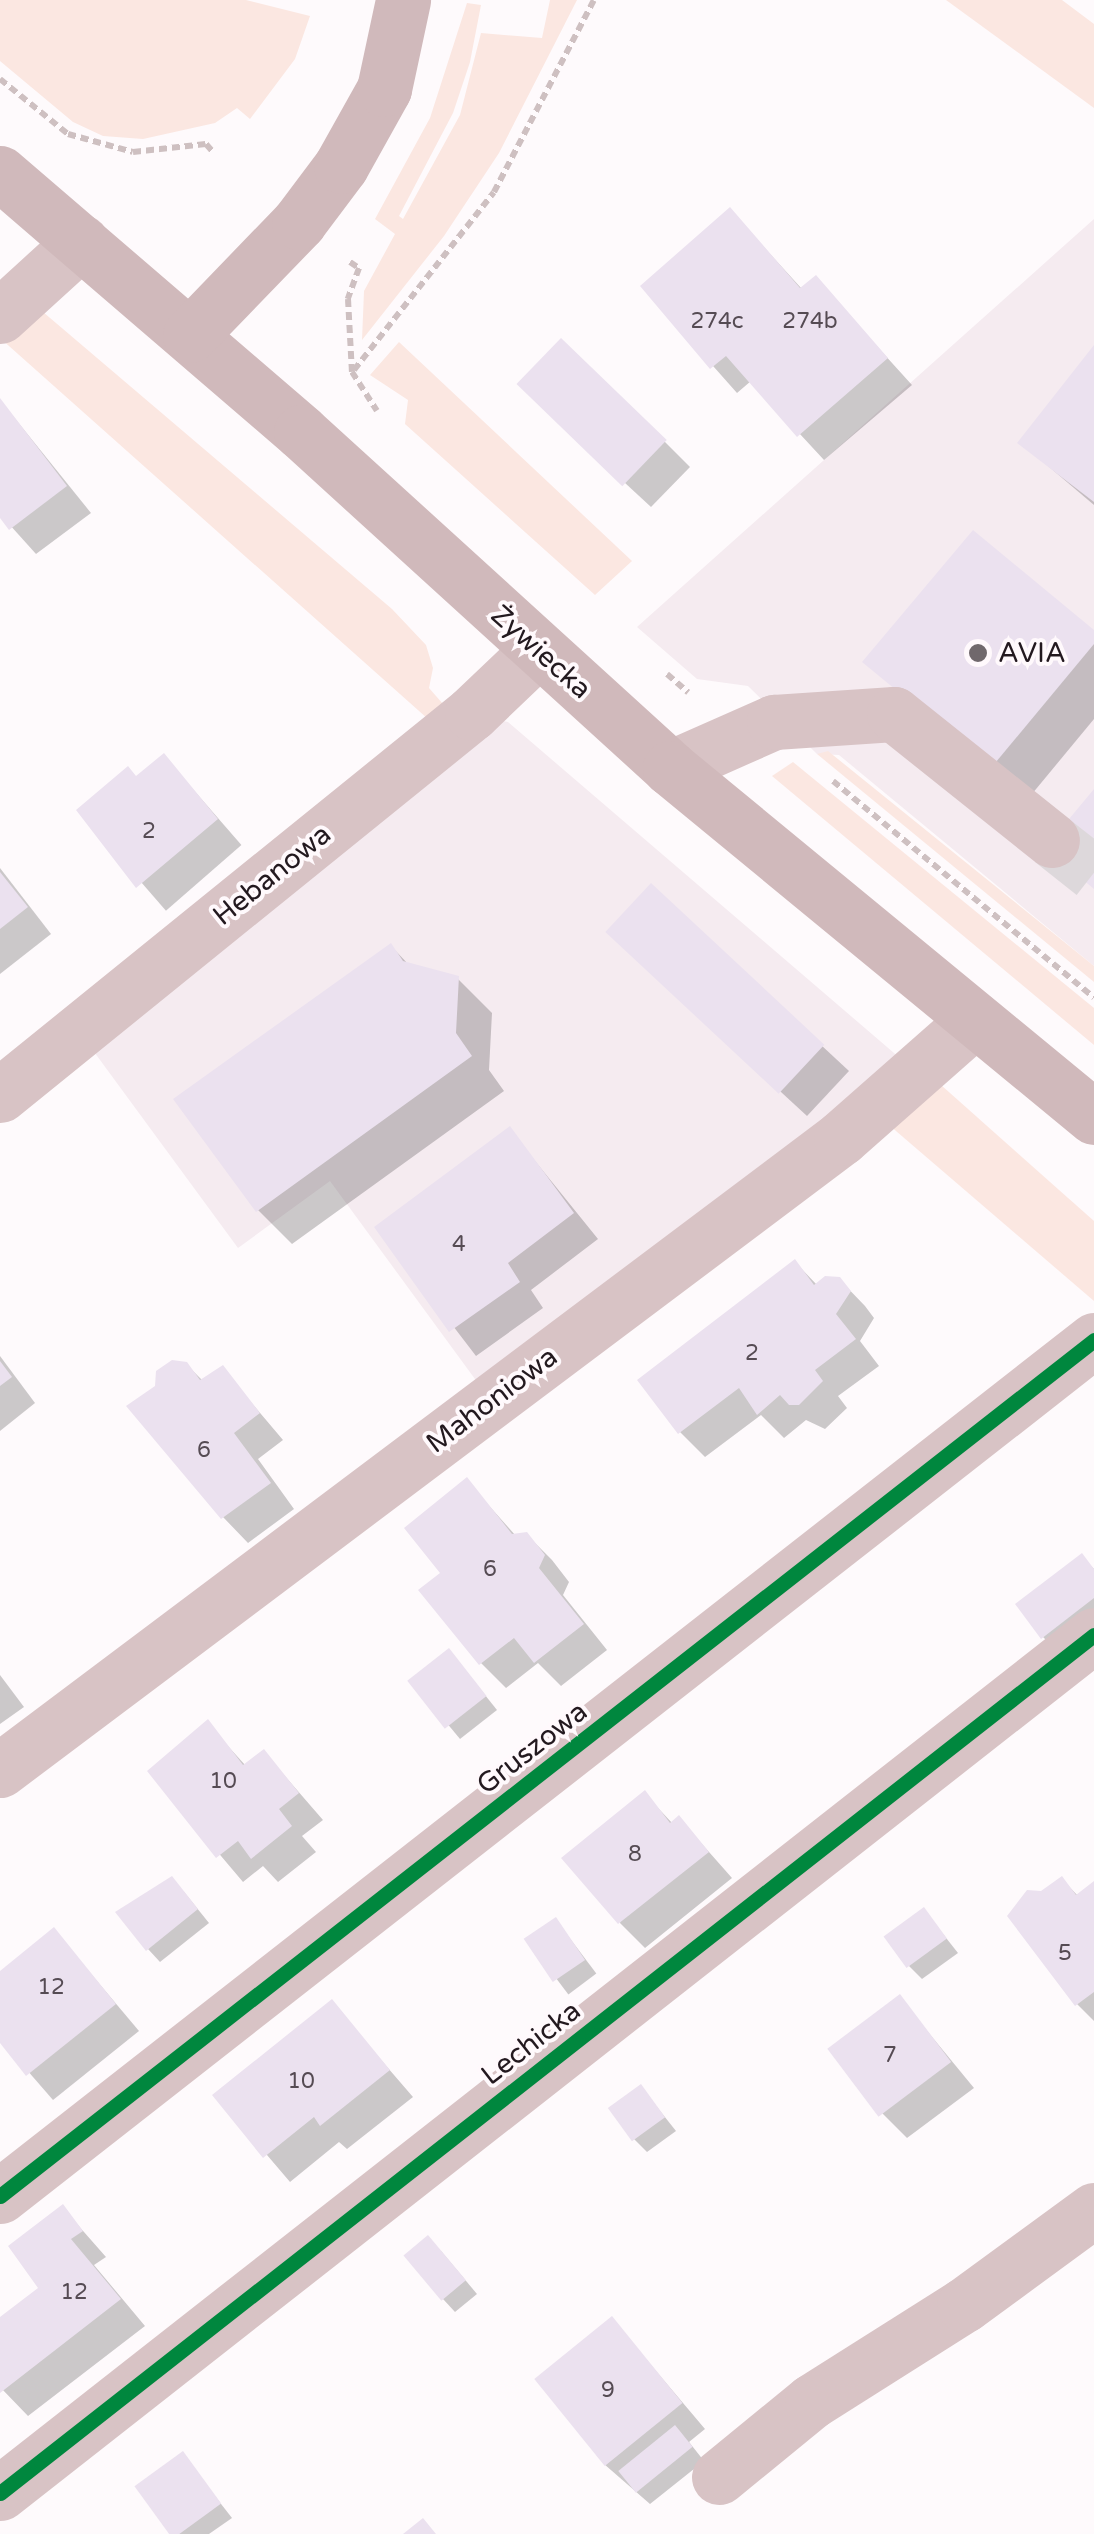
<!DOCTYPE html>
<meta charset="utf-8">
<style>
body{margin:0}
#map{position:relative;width:1094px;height:2534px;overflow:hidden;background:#fefafc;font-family:"Varela Round",sans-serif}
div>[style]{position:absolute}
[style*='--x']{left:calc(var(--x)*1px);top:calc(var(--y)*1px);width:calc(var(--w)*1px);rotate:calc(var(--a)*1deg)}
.built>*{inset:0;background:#f5ebf0}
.green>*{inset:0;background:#fbe7e1}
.shadow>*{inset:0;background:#0003;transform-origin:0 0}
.building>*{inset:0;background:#ebe1ef;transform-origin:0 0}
.minor-tunnel>*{height:55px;margin-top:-27.5px;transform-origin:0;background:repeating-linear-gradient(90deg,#ddd8db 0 55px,transparent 0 83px)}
.path>*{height:6px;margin-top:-3px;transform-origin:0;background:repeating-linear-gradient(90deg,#cec0c1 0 8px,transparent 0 13px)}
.minor>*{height:55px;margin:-27.5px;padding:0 27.5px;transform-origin:27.5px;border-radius:27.5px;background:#d8c3c5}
.major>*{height:55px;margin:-27.5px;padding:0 27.5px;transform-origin:27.5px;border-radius:27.5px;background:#d0b9bb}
.cycleway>*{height:15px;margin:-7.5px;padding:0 7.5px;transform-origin:7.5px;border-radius:7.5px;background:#00873e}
.dots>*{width:28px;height:28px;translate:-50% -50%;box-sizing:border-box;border:5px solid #fff9fc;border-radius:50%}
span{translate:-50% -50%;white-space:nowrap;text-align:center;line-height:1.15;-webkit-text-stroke:8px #fff9fc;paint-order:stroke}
.number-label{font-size:22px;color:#554b53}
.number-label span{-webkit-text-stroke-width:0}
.street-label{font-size:28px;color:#23191f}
.poi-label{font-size:28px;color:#23191f}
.left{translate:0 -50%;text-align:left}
</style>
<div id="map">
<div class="built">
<div style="clip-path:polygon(1094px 219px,1094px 966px,839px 755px,817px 754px,748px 686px,697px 679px,637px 627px)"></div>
<div style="clip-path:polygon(494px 719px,508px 722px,901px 1059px,483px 1390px,330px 1181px,238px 1248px,89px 1045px)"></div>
</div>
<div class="green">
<div style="clip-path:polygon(0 0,246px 0,310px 16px,295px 59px,250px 119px,237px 108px,215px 123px,143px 139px,103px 136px,73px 122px,0 61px)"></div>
<div style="clip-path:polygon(550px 0,577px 0,499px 153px,444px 236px,362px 340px,364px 291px,395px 234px,375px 219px,430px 118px,467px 3px,481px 5px,470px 62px,453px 113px,399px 216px,403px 219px,460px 115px,481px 33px,542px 38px)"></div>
<div style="clip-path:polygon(946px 0,1062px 0,1094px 24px,1094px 108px)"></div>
<div style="clip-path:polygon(36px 306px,392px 609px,426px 645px,433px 668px,429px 688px,443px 704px,428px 719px,0 338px)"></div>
<div style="clip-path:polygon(399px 342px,632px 561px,595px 595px,405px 424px,408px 400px,370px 375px)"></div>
<div style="clip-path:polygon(828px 751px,1094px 966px,1094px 982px,817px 754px)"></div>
<div style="clip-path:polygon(793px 762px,1094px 1008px,1094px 1045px,772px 776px)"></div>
<div style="clip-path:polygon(941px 1085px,1094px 1221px,1094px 1301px,889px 1125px)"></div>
</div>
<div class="shadow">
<div style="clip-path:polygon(730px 210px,802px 289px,815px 278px,912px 385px,824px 460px,751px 381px,737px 393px,643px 287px)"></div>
<div style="clip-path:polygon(1094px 349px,1094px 505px,1021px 443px)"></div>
<div style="clip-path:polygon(0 400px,91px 513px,36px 554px,0 514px)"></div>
<div style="clip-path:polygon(545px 409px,665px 442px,690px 467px,651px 507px)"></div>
<div style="clip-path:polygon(1094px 634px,1094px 719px,1027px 800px,865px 662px)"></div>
<div style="left:164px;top:756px;width:118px;height:100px;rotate:49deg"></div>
<div style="clip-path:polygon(0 868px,51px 934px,0 974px)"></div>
<div style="clip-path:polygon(651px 887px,849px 1071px,807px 1116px,635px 957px)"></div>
<div style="clip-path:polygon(391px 946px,410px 966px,457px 978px,492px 1013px,489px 1070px,504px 1091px,292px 1244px,258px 1210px)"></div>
<div style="clip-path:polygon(510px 1130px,598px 1239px,531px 1290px,543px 1308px,476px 1356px,378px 1228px)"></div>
<div style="clip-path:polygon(795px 1262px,818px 1286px,839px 1279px,865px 1306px,874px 1318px,860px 1341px,879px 1366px,838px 1396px,847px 1408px,825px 1429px,806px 1420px,784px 1438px,761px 1415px,705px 1457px,680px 1432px)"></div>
<div style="clip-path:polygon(0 1356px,35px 1403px,0 1431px)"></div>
<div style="clip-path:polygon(186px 1364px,203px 1381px,222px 1368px,283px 1440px,258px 1459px,294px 1509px,248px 1543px,223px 1517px)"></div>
<div style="clip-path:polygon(467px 1481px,516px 1536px,526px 1534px,552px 1560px,569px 1582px,563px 1595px,607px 1650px,561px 1686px,538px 1663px,506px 1688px,481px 1663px,444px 1573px)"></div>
<div style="clip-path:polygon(1081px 1556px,1094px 1569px,1094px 1621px,1056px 1650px,1043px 1637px)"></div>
<div style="clip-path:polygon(461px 1665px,497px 1710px,460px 1739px,412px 1681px)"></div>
<div style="clip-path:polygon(0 1675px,24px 1707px,0 1724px)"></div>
<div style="clip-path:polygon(207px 1723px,246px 1766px,264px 1752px,323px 1820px,302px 1836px,316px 1852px,278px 1882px,263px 1866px,243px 1882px,150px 1772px)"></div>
<div style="clip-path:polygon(645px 1794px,673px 1824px,679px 1818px,732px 1878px,645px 1948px,620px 1923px)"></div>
<div style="clip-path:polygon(1062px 1879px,1078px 1896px,1094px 1884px,1094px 2021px,1077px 2004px,1042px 1893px)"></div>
<div style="clip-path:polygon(184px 1892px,209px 1923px,160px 1962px,148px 1949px)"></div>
<div style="clip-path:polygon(924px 1910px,958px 1953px,922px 1979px,909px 1966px)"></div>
<div style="left:556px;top:1920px;width:67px;height:35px;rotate:53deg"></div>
<div style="clip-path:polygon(54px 1930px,139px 2031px,53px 2100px,0 2039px,0 1975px)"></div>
<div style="clip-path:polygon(900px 1998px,974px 2088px,907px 2138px,882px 2113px)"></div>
<div style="clip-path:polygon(331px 2002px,413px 2097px,347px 2149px,339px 2142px,290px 2182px,216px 2095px)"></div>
<div style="clip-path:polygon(641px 2087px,676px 2131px,647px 2152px,634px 2139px)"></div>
<div style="clip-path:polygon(62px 2207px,106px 2257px,94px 2265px,145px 2326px,28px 2416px,0 2387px,0 2320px,42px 2288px)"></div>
<div style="clip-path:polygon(441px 2251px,477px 2294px,455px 2312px,443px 2299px)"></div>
<div style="clip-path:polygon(612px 2319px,705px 2429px,689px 2442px,704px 2461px,650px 2504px,604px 2464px,538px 2380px)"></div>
<div style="clip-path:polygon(182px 2454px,232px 2518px,209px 2534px,171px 2534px,137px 2486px)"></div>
</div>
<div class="building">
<div style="clip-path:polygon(730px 207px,800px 288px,816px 275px,888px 358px,797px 437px,726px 356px,710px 369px,640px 286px)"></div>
<div style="left:561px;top:338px;width:147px;height:64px;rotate:44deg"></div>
<div style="clip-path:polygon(1094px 345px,1094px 502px,1017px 443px)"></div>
<div style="clip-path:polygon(0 398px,67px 486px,9px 530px,0 518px)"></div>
<div style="clip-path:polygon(973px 530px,1094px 630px,1094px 644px,991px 768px,862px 662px)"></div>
<div style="clip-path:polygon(164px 753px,218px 819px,136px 888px,76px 810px,128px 766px,136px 776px)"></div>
<div style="clip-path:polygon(1094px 789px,1094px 889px,1045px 848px)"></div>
<div style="clip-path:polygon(0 872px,28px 907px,0 929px)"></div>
<div style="left:651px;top:883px;width:237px;height:67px;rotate:43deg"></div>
<div style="clip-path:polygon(391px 943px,403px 961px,459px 976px,456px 1033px,472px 1056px,256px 1212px,173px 1099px)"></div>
<div style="clip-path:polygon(510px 1126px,574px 1213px,508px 1263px,520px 1282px,449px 1332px,374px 1227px)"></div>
<div style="clip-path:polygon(795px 1259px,814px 1285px,825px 1276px,840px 1277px,851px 1291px,836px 1314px,856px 1339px,815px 1370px,823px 1381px,799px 1405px,789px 1405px,780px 1395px,757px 1415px,739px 1388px,678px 1434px,637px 1380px)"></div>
<div style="clip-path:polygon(172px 1360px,187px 1362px,200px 1380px,223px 1365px,260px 1413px,234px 1433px,271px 1483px,221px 1519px,126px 1406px,155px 1386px,156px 1371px)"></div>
<div style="clip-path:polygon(0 1361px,12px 1377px,0 1386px)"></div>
<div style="clip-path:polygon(467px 1477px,512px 1534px,527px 1532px,545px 1555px,539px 1568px,584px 1624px,534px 1663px,514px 1638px,479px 1665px,418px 1590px,440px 1573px,404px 1528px)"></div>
<div style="clip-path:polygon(1082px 1553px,1094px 1569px,1094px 1598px,1041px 1639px,1015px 1604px)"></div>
<div style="left:449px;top:1648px;width:61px;height:53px;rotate:52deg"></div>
<div style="clip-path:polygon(208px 1719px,243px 1765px,264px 1749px,299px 1793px,279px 1809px,292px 1826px,251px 1859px,238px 1841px,216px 1858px,147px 1771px)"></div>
<div style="clip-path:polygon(645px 1790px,670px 1823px,679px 1815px,709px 1852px,618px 1924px,561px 1858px)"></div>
<div style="clip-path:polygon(172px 1876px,198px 1909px,146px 1951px,115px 1912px)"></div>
<div style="clip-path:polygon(1062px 1876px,1076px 1895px,1094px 1881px,1094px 1992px,1075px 2006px,1007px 1916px,1027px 1890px,1041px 1891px)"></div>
<div style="left:924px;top:1907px;width:39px;height:50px;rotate:54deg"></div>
<div style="left:556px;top:1917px;width:52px;height:39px;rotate:56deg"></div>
<div style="clip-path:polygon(54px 1927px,116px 2004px,26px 2076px,0 2043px,0 1971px)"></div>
<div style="left:900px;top:1994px;width:85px;height:91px;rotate:53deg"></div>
<div style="clip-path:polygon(332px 1999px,390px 2070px,320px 2126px,314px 2117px,263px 2158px,212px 2095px)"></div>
<div style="left:641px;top:2084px;width:41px;height:41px;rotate:54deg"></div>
<div style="clip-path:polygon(63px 2204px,83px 2231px,71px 2239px,121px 2299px,0 2393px,0 2317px,38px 2288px,8px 2246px)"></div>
<div style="left:428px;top:2235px;width:59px;height:32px;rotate:50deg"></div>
<div style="left:612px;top:2316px;width:112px;height:100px;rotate:51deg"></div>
<div style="left:675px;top:2425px;width:28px;height:73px;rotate:51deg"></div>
<div style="left:183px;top:2451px;width:65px;height:60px;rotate:54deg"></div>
<div style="clip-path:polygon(423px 2518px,436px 2534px,403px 2534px)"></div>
</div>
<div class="minor-tunnel">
<div style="--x:1052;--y:840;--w:53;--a:38.2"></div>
</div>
<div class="path">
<div style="--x:0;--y:79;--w:87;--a:39"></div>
<div style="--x:68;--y:134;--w:67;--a:15.5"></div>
<div style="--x:133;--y:152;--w:73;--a:-6.3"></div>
<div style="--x:206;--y:144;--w:9;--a:49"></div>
<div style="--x:350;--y:262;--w:11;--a:34"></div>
<div style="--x:359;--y:268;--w:33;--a:110"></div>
<div style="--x:348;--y:299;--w:73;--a:86.9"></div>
<div style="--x:352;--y:372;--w:46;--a:57.3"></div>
<div style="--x:354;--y:370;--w:226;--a:-51.8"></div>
<div style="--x:494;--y:192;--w:216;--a:-62.5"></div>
<div style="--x:667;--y:674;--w:28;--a:41"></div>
<div style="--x:833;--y:781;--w:339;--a:39.7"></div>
</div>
<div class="minor">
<div style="--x:0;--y:316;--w:110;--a:-42.4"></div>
<div style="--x:670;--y:768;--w:114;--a:-23.9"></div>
<div style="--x:774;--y:722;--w:120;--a:-3.8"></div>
<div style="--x:894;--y:714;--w:202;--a:38.6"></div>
<div style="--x:0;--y:1095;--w:607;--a:-38.98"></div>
<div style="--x:472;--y:713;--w:91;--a:-43.7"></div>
<div style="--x:0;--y:1770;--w:1052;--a:-36.92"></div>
<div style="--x:841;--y:1138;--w:179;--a:-41.4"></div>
<div style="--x:0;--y:2196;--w:1389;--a:-38.04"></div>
<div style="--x:719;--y:2477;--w:120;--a:-39.3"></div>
<div style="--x:812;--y:2401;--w:180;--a:-32.3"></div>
<div style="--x:964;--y:2305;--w:161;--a:-36.2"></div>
<div style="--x:0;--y:2493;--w:1390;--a:-38.11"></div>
</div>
<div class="major">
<div style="--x:0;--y:173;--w:397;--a:40.7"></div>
<div style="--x:301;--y:432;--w:499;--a:42.3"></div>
<div style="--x:670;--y:768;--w:549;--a:39.46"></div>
<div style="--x:190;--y:335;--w:157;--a:-46"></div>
<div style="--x:299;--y:222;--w:70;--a:-53.1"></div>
<div style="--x:341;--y:166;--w:88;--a:-60.8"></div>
<div style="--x:384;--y:89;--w:91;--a:-77.9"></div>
</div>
<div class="cycleway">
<div style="--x:0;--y:2196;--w:1389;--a:-38.04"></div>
<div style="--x:0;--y:2493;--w:1390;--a:-38.11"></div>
</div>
<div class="dots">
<div style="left:978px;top:653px;background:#70686c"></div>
</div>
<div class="number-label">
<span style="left:717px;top:322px">274c</span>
<span style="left:810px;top:322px">274b</span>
<span style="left:149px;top:832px">2</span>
<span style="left:459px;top:1245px">4</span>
<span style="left:752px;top:1354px">2</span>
<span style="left:204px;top:1451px">6</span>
<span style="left:490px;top:1570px">6</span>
<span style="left:223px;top:1782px">10</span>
<span style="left:635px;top:1855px">8</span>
<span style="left:1065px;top:1954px">5</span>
<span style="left:51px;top:1988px">12</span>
<span style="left:890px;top:2056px">7</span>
<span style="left:301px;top:2082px">10</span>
<span style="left:74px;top:2293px">12</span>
<span style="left:608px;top:2391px">9</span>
</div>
<div class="street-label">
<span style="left:541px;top:652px;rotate:42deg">Żywiecka</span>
<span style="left:272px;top:875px;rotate:-39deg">Hebanowa</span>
<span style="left:492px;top:1400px;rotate:-37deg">Mahoniowa</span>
<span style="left:532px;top:1748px;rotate:-38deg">Gruszowa</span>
<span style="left:531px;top:2043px;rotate:-38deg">Lechicka</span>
</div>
<div class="poi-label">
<span class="left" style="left:998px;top:653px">AVIA</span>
</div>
</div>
